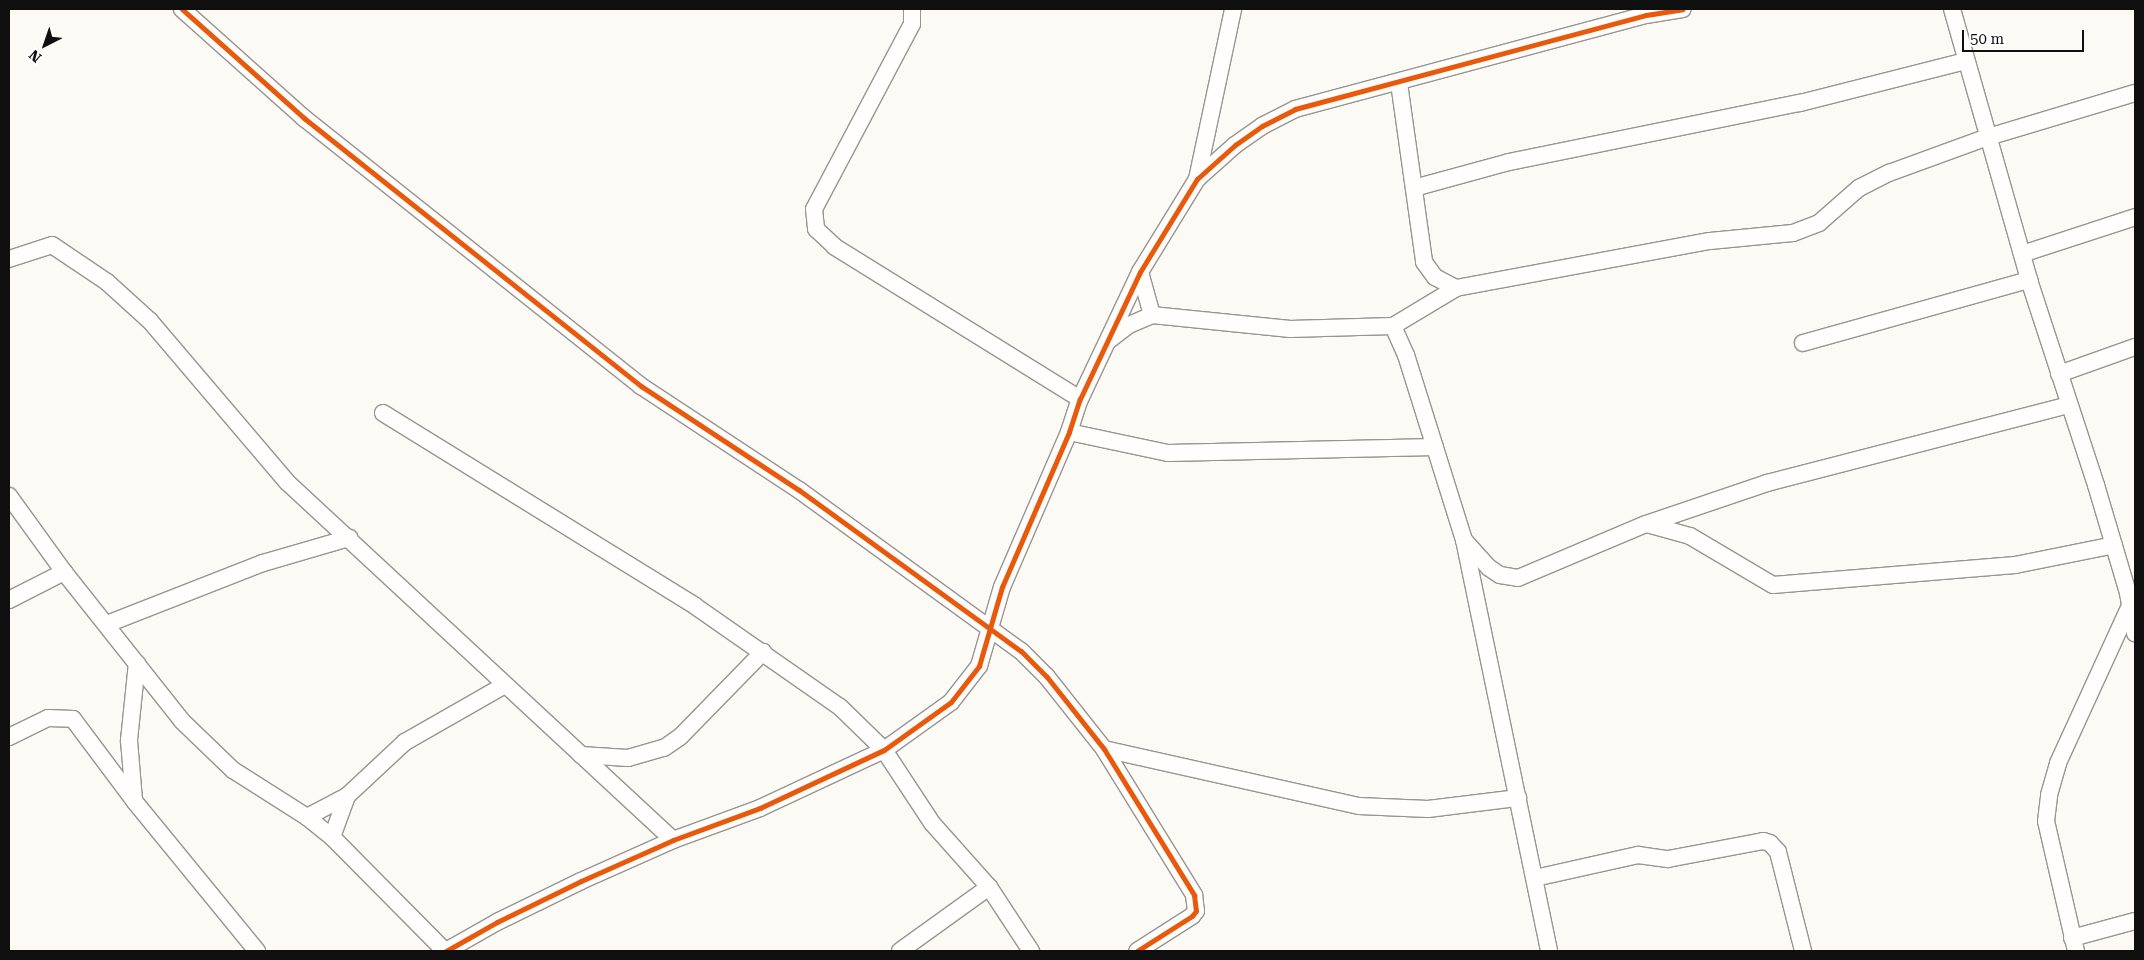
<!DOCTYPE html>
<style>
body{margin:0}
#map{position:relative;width:2144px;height:960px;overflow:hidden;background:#fcfaf4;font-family:"Roboto Serif",serif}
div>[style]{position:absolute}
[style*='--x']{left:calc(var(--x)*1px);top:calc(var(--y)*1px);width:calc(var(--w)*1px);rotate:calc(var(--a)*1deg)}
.roads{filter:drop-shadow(1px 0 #969592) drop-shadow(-1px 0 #969592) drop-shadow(0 1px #969592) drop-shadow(0 -1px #969592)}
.street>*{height:16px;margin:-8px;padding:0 8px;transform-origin:8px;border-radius:8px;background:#fffefd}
.cycleway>*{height:5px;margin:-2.5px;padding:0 2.5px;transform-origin:2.5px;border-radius:2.5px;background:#e8590c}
span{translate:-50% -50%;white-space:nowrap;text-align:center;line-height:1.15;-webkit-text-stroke:5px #fff;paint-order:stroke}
.frame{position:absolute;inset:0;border:10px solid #0f0f0f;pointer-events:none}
.north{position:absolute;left:20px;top:20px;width:50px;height:50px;-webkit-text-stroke:4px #fff;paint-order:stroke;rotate:221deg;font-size:14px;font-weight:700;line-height:20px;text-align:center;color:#0f0f0f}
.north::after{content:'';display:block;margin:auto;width:18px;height:22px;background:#0f0f0f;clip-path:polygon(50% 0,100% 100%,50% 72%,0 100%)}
.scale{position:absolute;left:1962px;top:30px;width:122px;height:22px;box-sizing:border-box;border:2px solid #0f0f0f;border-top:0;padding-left:6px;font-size:15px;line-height:18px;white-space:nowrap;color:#0f0f0f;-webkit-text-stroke:4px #fff;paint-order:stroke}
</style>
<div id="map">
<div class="roads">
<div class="street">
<div style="--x:182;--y:9;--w:164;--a:41.8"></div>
<div style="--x:304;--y:118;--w:431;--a:38.5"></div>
<div style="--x:641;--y:386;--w:189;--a:33.4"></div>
<div style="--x:799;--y:490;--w:274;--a:36"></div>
<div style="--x:1021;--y:651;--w:37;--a:45"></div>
<div style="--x:1047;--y:677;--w:92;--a:51.6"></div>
<div style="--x:1104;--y:749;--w:172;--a:58.3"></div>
<div style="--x:1194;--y:895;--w:16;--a:83"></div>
<div style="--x:1196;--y:911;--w:6;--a:129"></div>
<div style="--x:1192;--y:916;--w:65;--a:147.5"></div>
<div style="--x:912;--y:9;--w:15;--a:90"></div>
<div style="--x:912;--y:24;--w:209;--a:117.9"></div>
<div style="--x:814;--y:209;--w:20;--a:84"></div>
<div style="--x:816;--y:229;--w:26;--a:43"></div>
<div style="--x:835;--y:247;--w:288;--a:31.8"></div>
<div style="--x:1952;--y:9;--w:282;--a:74.1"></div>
<div style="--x:2029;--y:280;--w:216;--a:71.9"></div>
<div style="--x:2096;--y:485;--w:113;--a:73.5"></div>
<div style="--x:2128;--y:593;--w:41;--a:80.1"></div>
<div style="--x:1399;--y:83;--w:181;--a:82"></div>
<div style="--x:1424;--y:262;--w:19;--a:54"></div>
<div style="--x:1435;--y:277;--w:24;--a:28"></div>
<div style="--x:1197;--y:179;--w:174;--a:-78"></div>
<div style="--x:1414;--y:188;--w:98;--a:-15.3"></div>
<div style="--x:1509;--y:162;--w:297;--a:-11.5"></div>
<div style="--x:1800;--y:103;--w:171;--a:-14.2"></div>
<div style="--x:2022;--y:254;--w:119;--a:-18.1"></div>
<div style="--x:9;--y:259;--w:45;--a:-18"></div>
<div style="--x:52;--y:245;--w:66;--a:33.9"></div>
<div style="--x:107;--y:282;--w:58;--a:42.2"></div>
<div style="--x:150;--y:321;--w:211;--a:49.6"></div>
<div style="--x:287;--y:482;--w:526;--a:42.84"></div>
<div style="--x:1140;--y:272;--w:45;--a:74.4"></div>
<div style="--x:1393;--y:326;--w:32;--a:66"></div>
<div style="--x:1406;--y:355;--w:194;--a:72.6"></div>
<div style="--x:1464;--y:540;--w:420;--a:78.3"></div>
<div style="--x:1109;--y:340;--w:25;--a:-37"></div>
<div style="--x:1129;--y:325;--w:25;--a:-23"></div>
<div style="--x:1152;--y:315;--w:139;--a:5.8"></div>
<div style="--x:1290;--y:329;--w:103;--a:-1.7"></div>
<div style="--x:1393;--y:326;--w:74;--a:-31.1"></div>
<div style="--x:1456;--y:288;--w:258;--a:-10.5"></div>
<div style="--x:1710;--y:241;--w:83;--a:-5.5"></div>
<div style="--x:1793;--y:233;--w:28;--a:-21"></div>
<div style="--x:1819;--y:223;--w:53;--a:-41.2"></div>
<div style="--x:1859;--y:188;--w:34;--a:-27"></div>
<div style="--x:1889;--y:173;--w:105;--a:-20"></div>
<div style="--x:1988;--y:137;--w:153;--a:-16.7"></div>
<div style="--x:1803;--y:343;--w:235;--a:-15.6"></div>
<div style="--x:2059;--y:374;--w:81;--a:-19.6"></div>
<div style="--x:383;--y:413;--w:367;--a:31.7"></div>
<div style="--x:695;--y:606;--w:177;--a:34.9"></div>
<div style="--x:840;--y:707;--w:62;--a:44.3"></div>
<div style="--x:884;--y:750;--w:87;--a:56.7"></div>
<div style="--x:932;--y:823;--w:86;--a:48.3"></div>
<div style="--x:989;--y:887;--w:77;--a:56.7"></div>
<div style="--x:1069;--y:432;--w:101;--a:12"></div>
<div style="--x:1168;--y:453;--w:267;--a:-1.3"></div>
<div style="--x:9;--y:496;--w:94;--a:54.1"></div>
<div style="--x:64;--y:572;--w:190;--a:51.6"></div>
<div style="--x:182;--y:721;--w:71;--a:43.9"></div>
<div style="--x:233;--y:770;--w:88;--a:32.4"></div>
<div style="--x:307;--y:817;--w:32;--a:39"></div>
<div style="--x:332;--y:837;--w:161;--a:45.3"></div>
<div style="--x:1647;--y:524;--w:45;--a:15.6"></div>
<div style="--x:1690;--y:536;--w:96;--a:30.6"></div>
<div style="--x:1773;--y:585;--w:243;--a:-4.7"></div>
<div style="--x:2015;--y:565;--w:101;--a:-11.4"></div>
<div style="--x:1464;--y:540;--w:36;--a:48"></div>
<div style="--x:1488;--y:567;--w:14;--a:34"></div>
<div style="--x:1500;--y:575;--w:18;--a:9"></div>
<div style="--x:1518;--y:578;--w:139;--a:-22.9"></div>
<div style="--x:1646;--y:524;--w:128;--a:-18.7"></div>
<div style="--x:1767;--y:483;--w:312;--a:-14.5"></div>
<div style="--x:9;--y:600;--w:62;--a:-27"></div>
<div style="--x:107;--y:624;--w:168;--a:-21.4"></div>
<div style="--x:263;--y:563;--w:90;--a:-16.2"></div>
<div style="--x:9;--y:737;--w:43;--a:-26"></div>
<div style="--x:48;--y:718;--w:25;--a:2"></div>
<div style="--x:73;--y:719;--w:104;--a:53.2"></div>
<div style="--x:135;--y:802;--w:193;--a:50.7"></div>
<div style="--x:1104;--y:749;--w:261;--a:12.6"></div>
<div style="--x:1359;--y:806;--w:69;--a:2.5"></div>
<div style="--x:1428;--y:809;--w:91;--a:-7"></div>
<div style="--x:581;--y:755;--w:47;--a:3.7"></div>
<div style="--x:628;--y:758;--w:37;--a:-16"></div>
<div style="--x:664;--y:748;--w:19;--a:-35"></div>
<div style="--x:680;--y:737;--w:119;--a:-45.7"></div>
<div style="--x:134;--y:800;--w:60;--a:-94.8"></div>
<div style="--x:129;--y:740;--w:77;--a:-84.1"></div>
<div style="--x:307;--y:817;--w:45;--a:-27.7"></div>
<div style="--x:347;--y:796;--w:79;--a:-43"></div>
<div style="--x:405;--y:742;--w:113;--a:-29.7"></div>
<div style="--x:332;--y:837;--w:44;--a:-69.9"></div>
<div style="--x:1535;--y:878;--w:106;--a:-12.6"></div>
<div style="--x:1638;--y:855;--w:30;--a:8"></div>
<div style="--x:1668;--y:859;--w:97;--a:-10.7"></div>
<div style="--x:1763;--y:841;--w:7;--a:16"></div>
<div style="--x:1770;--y:843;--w:12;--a:48"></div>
<div style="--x:1778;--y:852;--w:102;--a:75.8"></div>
<div style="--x:2072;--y:938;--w:65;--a:-15.1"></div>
<div style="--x:446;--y:951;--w:59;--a:-29.6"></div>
<div style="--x:497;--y:922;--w:93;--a:-26"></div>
<div style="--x:581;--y:881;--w:101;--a:-24"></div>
<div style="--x:673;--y:840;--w:93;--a:-20.2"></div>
<div style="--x:760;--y:808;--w:137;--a:-25.1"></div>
<div style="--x:884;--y:750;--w:82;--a:-35.6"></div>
<div style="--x:951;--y:702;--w:46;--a:-52.1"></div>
<div style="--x:979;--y:666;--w:82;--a:-73.8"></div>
<div style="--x:1002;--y:587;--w:169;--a:-66.6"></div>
<div style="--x:1069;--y:432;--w:35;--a:-72"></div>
<div style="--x:1080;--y:399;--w:140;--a:-64.7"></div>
<div style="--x:1140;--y:272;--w:109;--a:-58.5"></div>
<div style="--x:1197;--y:179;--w:51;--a:-41.8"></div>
<div style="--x:1235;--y:145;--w:33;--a:-35"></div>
<div style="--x:1262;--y:126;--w:37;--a:-27"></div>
<div style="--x:1295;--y:109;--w:363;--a:-15"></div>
<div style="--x:1646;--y:15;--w:37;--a:-9"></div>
<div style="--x:900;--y:951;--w:110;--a:-35.7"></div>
<div style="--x:2076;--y:951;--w:133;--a:-103"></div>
<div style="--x:2046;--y:821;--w:26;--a:-83"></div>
<div style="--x:2049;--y:795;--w:33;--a:-74"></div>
<div style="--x:2058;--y:763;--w:173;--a:-65.4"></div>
</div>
</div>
<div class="cycleway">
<div style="--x:182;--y:9;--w:164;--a:41.8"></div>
<div style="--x:304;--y:118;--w:431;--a:38.5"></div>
<div style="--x:641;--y:386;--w:189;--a:33.4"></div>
<div style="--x:799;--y:490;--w:274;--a:36"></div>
<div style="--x:1021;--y:651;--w:37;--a:45"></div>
<div style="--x:1047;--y:677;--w:92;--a:51.6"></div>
<div style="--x:1104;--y:749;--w:172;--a:58.3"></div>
<div style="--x:1194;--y:895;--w:16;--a:83"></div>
<div style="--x:1196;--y:911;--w:6;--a:129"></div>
<div style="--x:1192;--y:916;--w:65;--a:147.5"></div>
<div style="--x:446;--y:951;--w:59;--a:-29.6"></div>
<div style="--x:497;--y:922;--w:93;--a:-26"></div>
<div style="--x:581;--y:881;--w:101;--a:-24"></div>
<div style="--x:673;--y:840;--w:93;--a:-20.2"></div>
<div style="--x:760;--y:808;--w:137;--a:-25.1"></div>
<div style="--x:884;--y:750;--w:82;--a:-35.6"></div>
<div style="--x:951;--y:702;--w:46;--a:-52.1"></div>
<div style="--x:979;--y:666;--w:82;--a:-73.8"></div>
<div style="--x:1002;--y:587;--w:169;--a:-66.6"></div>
<div style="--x:1069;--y:432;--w:35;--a:-72"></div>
<div style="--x:1080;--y:399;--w:140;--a:-64.7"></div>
<div style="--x:1140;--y:272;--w:109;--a:-58.5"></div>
<div style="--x:1197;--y:179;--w:51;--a:-41.8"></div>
<div style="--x:1235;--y:145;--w:33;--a:-35"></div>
<div style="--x:1262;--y:126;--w:37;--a:-27"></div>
<div style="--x:1295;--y:109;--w:363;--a:-15"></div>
<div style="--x:1646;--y:15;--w:37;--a:-9"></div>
</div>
<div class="frame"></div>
<div class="north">N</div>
<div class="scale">50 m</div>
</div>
